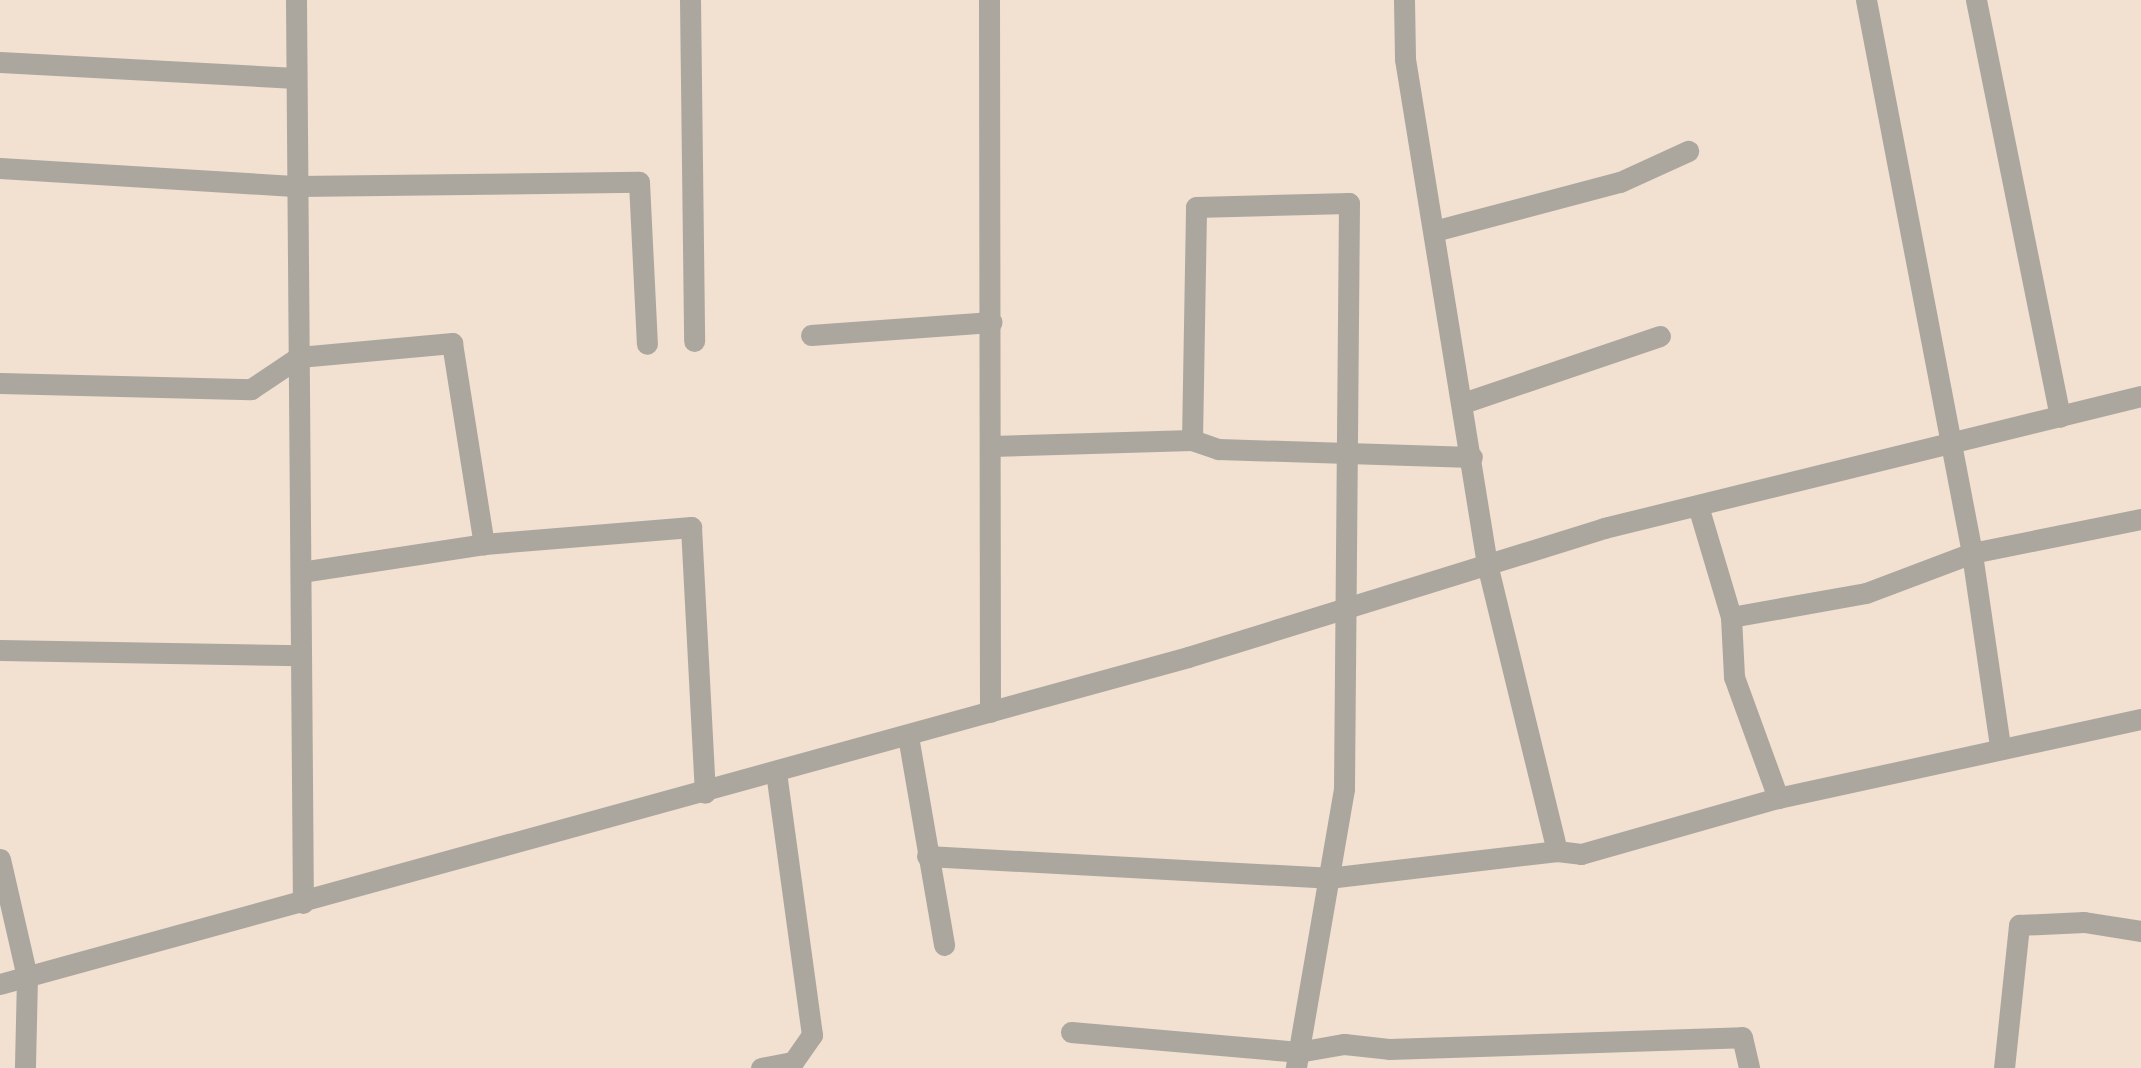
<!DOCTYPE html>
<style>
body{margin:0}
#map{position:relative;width:2141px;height:1068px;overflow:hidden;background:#f2e0d1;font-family:"Work Sans",sans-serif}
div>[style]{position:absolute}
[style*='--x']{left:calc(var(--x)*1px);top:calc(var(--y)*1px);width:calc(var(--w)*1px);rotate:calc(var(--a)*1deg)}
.minor>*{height:21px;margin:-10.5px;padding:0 10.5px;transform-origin:10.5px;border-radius:10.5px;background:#aba79f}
span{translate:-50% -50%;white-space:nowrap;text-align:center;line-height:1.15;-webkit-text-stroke:6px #fdeee2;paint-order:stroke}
</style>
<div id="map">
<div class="minor">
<div style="--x:296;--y:0;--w:903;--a:89.56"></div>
<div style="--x:690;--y:0;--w:341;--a:89.3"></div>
<div style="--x:989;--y:0;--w:712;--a:89.92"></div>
<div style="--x:1404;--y:0;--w:59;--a:89"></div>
<div style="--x:1405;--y:59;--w:512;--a:80.78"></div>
<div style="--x:1487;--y:564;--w:295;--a:76.3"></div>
<div style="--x:1976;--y:0;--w:425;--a:78.6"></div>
<div style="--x:0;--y:62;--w:296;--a:3.1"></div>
<div style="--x:0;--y:168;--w:298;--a:3.5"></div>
<div style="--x:297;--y:186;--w:342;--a:-0.7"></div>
<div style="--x:639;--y:182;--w:162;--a:87.2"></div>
<div style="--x:1434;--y:231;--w:192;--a:-14.8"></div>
<div style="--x:1620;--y:182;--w:75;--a:-24.5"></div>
<div style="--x:811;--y:335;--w:181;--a:-4.1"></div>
<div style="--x:0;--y:383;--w:251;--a:1.4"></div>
<div style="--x:251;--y:389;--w:58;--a:-33.7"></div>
<div style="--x:299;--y:357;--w:154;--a:-5.2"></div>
<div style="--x:452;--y:343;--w:204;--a:81"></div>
<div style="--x:1463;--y:403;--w:208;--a:-18.8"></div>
<div style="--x:1192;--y:440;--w:233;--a:-89"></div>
<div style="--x:1196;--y:207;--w:153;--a:-1.5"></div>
<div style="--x:1349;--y:203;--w:586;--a:90.49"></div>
<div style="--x:1344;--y:789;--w:283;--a:99.8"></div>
<div style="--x:992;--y:446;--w:200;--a:-1.7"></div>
<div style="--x:1192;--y:440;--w:28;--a:19"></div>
<div style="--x:1218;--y:449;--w:254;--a:1.8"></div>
<div style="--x:1698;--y:506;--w:116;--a:73.4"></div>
<div style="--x:1731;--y:617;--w:60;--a:87.1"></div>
<div style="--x:1734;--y:677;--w:129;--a:70"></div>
<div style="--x:301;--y:572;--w:185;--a:-8.7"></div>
<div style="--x:484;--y:544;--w:208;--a:-4.7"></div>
<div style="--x:691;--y:527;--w:266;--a:87"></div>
<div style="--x:1731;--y:617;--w:137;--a:-10.1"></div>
<div style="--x:1866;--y:593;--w:113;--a:-20.7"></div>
<div style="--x:1972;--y:553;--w:563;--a:-100.85"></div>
<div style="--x:0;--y:650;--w:301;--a:1"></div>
<div style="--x:908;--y:736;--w:212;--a:80.2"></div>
<div style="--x:2000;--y:746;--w:195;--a:-98.3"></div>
<div style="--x:1972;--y:553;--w:172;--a:-11.4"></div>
<div style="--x:927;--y:856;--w:402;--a:3.1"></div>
<div style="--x:1328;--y:878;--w:231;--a:-6.7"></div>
<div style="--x:1557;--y:851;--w:24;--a:7"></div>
<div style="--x:1581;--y:854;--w:205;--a:-15.9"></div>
<div style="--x:1778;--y:798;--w:371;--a:-12.3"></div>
<div style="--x:0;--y:859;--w:121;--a:77.1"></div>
<div style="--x:27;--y:977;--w:91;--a:91.3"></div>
<div style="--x:0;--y:984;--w:1232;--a:-15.39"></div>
<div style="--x:1188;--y:657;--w:436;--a:-17.2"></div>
<div style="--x:1604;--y:528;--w:553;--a:-13.81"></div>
<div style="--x:1071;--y:1032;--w:228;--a:5"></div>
<div style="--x:1298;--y:1052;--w:47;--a:-9.9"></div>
<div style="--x:1344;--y:1044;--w:45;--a:6.3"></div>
<div style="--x:1389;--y:1049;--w:353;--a:-1.9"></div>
<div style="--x:1742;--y:1037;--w:32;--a:77"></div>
<div style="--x:761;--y:1068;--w:33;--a:-11"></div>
<div style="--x:793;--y:1062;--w:33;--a:-55"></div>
<div style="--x:812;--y:1035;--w:264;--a:-97.8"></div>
<div style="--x:2004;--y:1068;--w:144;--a:-84"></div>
<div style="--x:2019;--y:925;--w:65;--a:-2.6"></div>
<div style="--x:2084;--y:922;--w:58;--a:9"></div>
</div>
</div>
